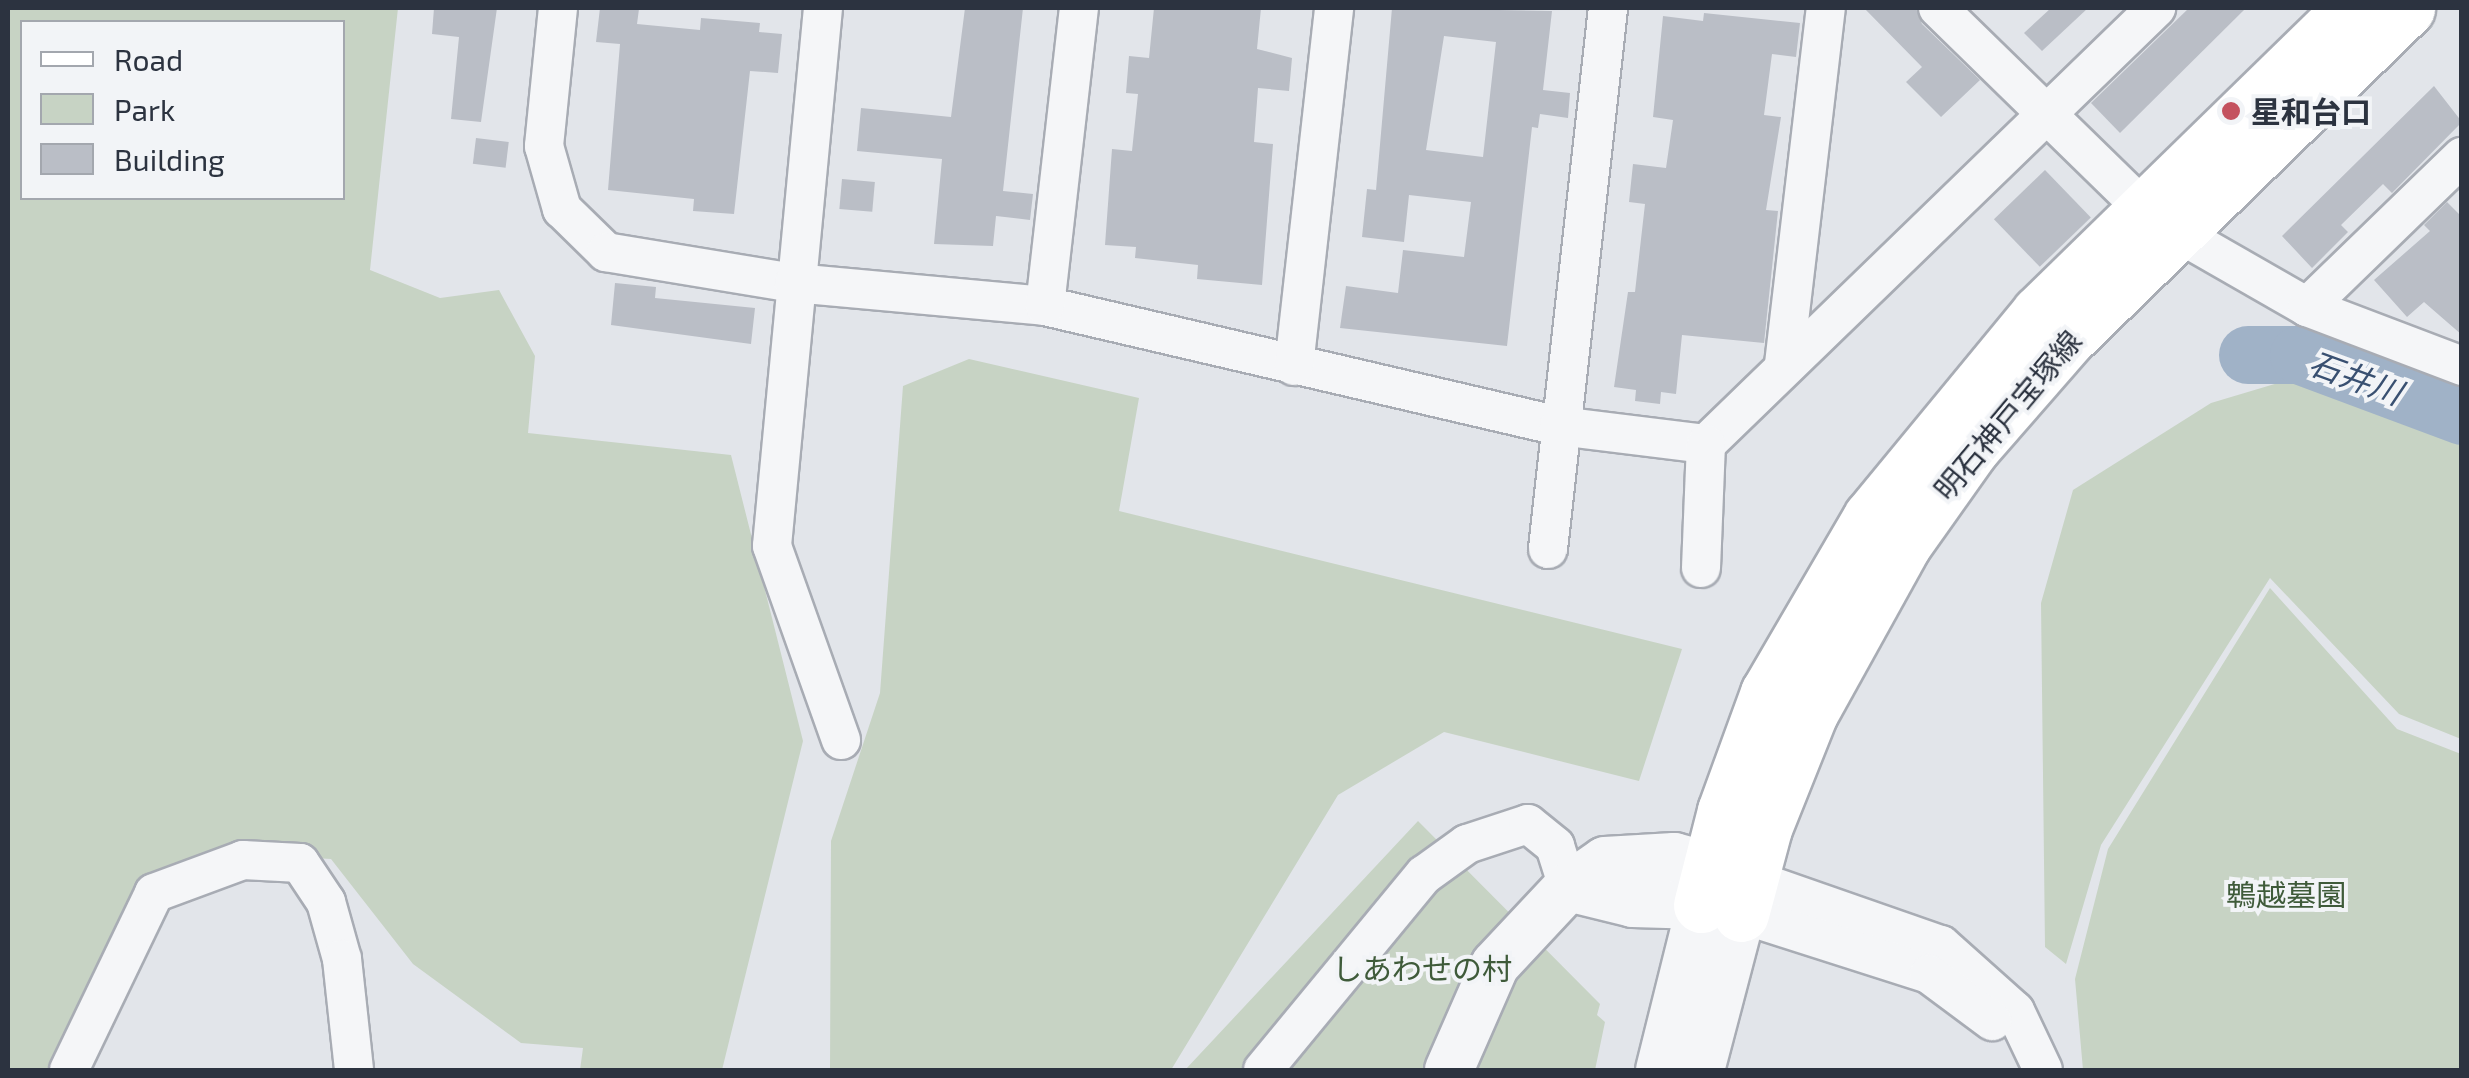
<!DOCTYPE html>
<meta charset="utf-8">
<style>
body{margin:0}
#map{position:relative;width:2469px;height:1078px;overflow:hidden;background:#e2e5ea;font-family:"Exo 2","Noto Sans JP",sans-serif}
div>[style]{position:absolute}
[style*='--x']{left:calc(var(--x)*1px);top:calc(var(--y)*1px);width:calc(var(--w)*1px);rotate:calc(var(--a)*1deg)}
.green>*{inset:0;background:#c7d3c4}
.river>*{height:58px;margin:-29px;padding:0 29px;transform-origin:29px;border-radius:29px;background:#a0b2c7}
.building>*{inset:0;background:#babec6;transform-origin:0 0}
.roads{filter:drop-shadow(2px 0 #a8acb4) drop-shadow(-2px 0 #a8acb4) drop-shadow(0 2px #a8acb4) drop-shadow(0 -2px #a8acb4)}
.minor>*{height:38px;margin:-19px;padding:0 19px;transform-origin:19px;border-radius:19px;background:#f5f6f8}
.tertiary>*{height:48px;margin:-24px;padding:0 24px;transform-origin:24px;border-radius:24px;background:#f5f6f8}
.primary>*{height:55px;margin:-27.5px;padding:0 27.5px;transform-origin:27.5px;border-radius:27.5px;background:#fff}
.dots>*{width:28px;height:28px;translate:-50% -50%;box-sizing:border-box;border:5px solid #f2f4f7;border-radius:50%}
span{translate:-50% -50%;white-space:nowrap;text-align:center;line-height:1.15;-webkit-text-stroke:8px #f2f4f7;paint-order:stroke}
.poi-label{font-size:30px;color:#2c3340;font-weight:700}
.left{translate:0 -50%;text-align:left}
.street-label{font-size:30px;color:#2c3340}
.park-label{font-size:30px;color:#3f5b3a}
.water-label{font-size:32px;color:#395071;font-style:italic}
.frame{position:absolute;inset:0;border:10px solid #2c3340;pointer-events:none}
.legend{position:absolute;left:20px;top:20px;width:325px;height:180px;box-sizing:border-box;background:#f2f4f7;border:2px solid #a3a7ae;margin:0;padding:12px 18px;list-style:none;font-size:30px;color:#2c3340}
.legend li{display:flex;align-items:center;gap:20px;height:50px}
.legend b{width:50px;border:2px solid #a3a7ae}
</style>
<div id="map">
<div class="green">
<div style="clip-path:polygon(evenodd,8px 8px,398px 8px,370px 270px,440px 298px,499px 290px,535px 356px,528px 433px,731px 455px,803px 741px,722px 1070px,580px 1070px,583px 1048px,521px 1043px,413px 964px,331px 859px,229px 853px,171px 898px,106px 1018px,90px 1070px,8px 1070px,8px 8px,22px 22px,342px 22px,342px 198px,22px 198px,22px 22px)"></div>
<div style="clip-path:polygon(969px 359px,1139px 398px,1119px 511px,1682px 649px,1639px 781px,1444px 732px,1338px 795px,1171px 1070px,830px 1070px,831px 841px,880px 693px,903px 386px)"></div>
<div style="clip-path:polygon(2291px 379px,2461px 432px,2461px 739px,2399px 714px,2270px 578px,2101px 845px,2066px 964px,2045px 947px,2041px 603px,2073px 490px,2211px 403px)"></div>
<div style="clip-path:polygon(2270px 588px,2397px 729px,2461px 754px,2461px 1070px,2083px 1070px,2075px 979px,2108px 849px)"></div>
<div style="clip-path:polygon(1418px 821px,1600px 1004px,1597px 1015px,1605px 1022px,1595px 1070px,1185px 1070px)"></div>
</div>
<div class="river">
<div style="--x:2248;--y:355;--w:51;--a:0"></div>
<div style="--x:2299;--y:355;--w:174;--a:20.5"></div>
</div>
<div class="building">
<div style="clip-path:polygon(434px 8px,497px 8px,481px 122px,451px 119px,459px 37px,432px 34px)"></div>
<div style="clip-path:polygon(600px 8px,639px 9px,637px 24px,700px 30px,701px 18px,760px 23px,759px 32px,782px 34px,778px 73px,750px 71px,734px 214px,693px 211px,694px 199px,608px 190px,620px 44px,596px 42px)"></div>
<div style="clip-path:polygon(965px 8px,1023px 8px,1003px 191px,1033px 194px,1030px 220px,996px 216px,993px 246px,934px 244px,942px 159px,857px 151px,861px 108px,951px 117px)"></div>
<div style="clip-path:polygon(1154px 8px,1261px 8px,1257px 49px,1292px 58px,1289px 91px,1258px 88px,1254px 142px,1273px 144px,1262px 285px,1197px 279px,1198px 265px,1135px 258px,1136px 247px,1105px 245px,1112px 149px,1132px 151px,1138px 94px,1126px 93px,1129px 56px,1149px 58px)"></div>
<div style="clip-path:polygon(evenodd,1392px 8px,1552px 11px,1543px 90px,1570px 93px,1568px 118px,1540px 114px,1538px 128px,1532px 127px,1507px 346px,1340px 328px,1346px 286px,1398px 293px,1403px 250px,1464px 257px,1471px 202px,1409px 195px,1404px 242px,1362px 237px,1367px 189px,1376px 190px,1392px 8px,1444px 36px,1496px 42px,1483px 157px,1426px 150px,1444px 36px)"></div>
<div style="clip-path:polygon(1864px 8px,1916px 8px,1922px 24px,1980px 80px,1941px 117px,1906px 82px,1922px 67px)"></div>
<div style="clip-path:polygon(2051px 8px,2088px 8px,2042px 51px,2024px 33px)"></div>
<div style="clip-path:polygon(2189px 8px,2246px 8px,2120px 133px,2091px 103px)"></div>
<div style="clip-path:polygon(1704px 13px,1800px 23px,1796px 57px,1772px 54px,1764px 115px,1781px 117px,1766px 210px,1778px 211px,1764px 343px,1682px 335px,1676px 394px,1661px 392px,1660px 404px,1635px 401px,1636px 390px,1614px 387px,1628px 292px,1635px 292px,1645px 204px,1629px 202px,1633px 164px,1666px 168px,1673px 120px,1653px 117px,1663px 16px,1703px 21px)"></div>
<div style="clip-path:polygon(2434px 86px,2462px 122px,2392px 193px,2383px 184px,2341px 225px,2348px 232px,2312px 268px,2282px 236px)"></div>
<div style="left:476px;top:138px;width:33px;height:26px;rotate:7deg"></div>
<div style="left:2045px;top:170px;width:66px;height:71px;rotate:46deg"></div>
<div style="left:842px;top:179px;width:33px;height:30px;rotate:5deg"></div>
<div style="clip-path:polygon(2447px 202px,2462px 217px,2462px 335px,2424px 302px,2407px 317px,2374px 280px,2430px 231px,2424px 225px)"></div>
<div style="clip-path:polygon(615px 283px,656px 287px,655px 298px,755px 308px,751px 344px,611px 325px)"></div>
</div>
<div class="roads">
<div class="minor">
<div style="--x:558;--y:8;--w:139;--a:95.8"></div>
<div style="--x:544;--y:146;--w:66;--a:74.1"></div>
<div style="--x:562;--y:209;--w:62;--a:44.3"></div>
<div style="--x:606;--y:252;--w:191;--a:9.4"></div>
<div style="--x:794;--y:283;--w:252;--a:5.2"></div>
<div style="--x:1045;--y:306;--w:528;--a:13.14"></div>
<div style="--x:1559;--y:426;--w:148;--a:7"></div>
<div style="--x:1706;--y:444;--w:627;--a:-44.09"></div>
<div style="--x:823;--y:8;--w:540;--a:95.42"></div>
<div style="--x:772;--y:546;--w:206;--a:70.4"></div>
<div style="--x:1938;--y:8;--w:289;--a:44.3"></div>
<div style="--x:2178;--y:233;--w:149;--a:29.8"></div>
<div style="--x:2307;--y:307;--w:166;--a:20.8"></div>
<div style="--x:1045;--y:306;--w:300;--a:-83.5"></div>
<div style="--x:2307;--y:307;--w:216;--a:-44.1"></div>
<div style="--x:1784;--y:364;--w:358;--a:-83.3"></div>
<div style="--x:1294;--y:366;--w:360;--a:-83.6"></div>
<div style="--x:1548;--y:549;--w:544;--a:-83.67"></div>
<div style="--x:1701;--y:568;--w:124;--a:-87.7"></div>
<div style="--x:1751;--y:879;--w:201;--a:19.2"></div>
<div style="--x:1941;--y:945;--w:99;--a:41.7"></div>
<div style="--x:2015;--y:1011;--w:65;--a:64.6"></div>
<div style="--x:1741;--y:914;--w:197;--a:17.7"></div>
<div style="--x:1929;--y:974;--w:79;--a:36.7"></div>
<div style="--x:69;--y:1070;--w:196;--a:-64.3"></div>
<div style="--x:154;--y:893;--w:95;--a:-20.3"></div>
<div style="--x:243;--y:860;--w:57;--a:3"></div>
<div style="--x:300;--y:863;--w:47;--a:56.3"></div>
<div style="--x:326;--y:902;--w:59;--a:74.3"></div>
<div style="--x:342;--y:959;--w:112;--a:83.8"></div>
<div style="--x:1263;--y:1070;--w:253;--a:-50.5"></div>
<div style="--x:1424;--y:875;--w:53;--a:-35.8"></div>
<div style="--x:1467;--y:844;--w:64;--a:-18.2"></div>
<div style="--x:1528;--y:824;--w:35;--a:39"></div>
<div style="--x:1555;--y:846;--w:43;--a:72.4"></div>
</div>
<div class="tertiary">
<div style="--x:1568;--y:887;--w:67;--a:13.8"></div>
<div style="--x:1633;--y:903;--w:68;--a:1.7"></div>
<div style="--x:1701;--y:905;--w:41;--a:12.7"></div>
<div style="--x:1741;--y:914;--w:161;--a:104.7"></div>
<div style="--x:1449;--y:1070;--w:115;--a:-66.3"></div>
<div style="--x:1495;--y:965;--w:107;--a:-46.9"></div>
<div style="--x:1568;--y:887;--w:45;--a:-35.1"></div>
<div style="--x:1605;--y:861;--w:69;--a:-3.3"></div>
<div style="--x:1674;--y:857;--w:75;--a:15.5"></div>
<div style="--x:1660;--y:1070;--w:170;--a:-76"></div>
</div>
<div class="primary">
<div style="--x:1701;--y:905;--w:97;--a:-75.7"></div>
<div style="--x:1725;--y:811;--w:126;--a:-70"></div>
<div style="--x:1768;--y:693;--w:204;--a:-59.7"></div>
<div style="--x:1871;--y:517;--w:264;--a:-50.5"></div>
<div style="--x:2039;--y:313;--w:437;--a:-44.3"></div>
<div style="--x:1741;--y:914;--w:89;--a:-75"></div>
<div style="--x:1764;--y:828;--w:124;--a:-68.2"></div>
<div style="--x:1810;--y:713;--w:192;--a:-61"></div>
<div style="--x:1903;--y:545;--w:118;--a:-54.7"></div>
<div style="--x:1971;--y:449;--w:147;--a:-48.9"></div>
<div style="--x:2068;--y:338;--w:473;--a:-44.2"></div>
</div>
</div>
<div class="dots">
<div style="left:2231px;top:111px;background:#c4525f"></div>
</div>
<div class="poi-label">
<span class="left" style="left:2251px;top:111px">星和台口</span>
</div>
<div class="street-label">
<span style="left:2007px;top:415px;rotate:-50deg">明石神戸宝塚線</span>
</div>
<div class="park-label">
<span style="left:2286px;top:894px">鵯越墓園</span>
<span style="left:1422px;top:968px">しあわせの村</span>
</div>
<div class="water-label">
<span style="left:2356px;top:377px;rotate:20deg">石井川</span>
</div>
<div class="frame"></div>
<ul class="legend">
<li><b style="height:12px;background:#fff"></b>Road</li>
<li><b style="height:28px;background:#c7d3c4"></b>Park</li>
<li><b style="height:28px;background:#babec6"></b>Building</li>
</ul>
</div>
